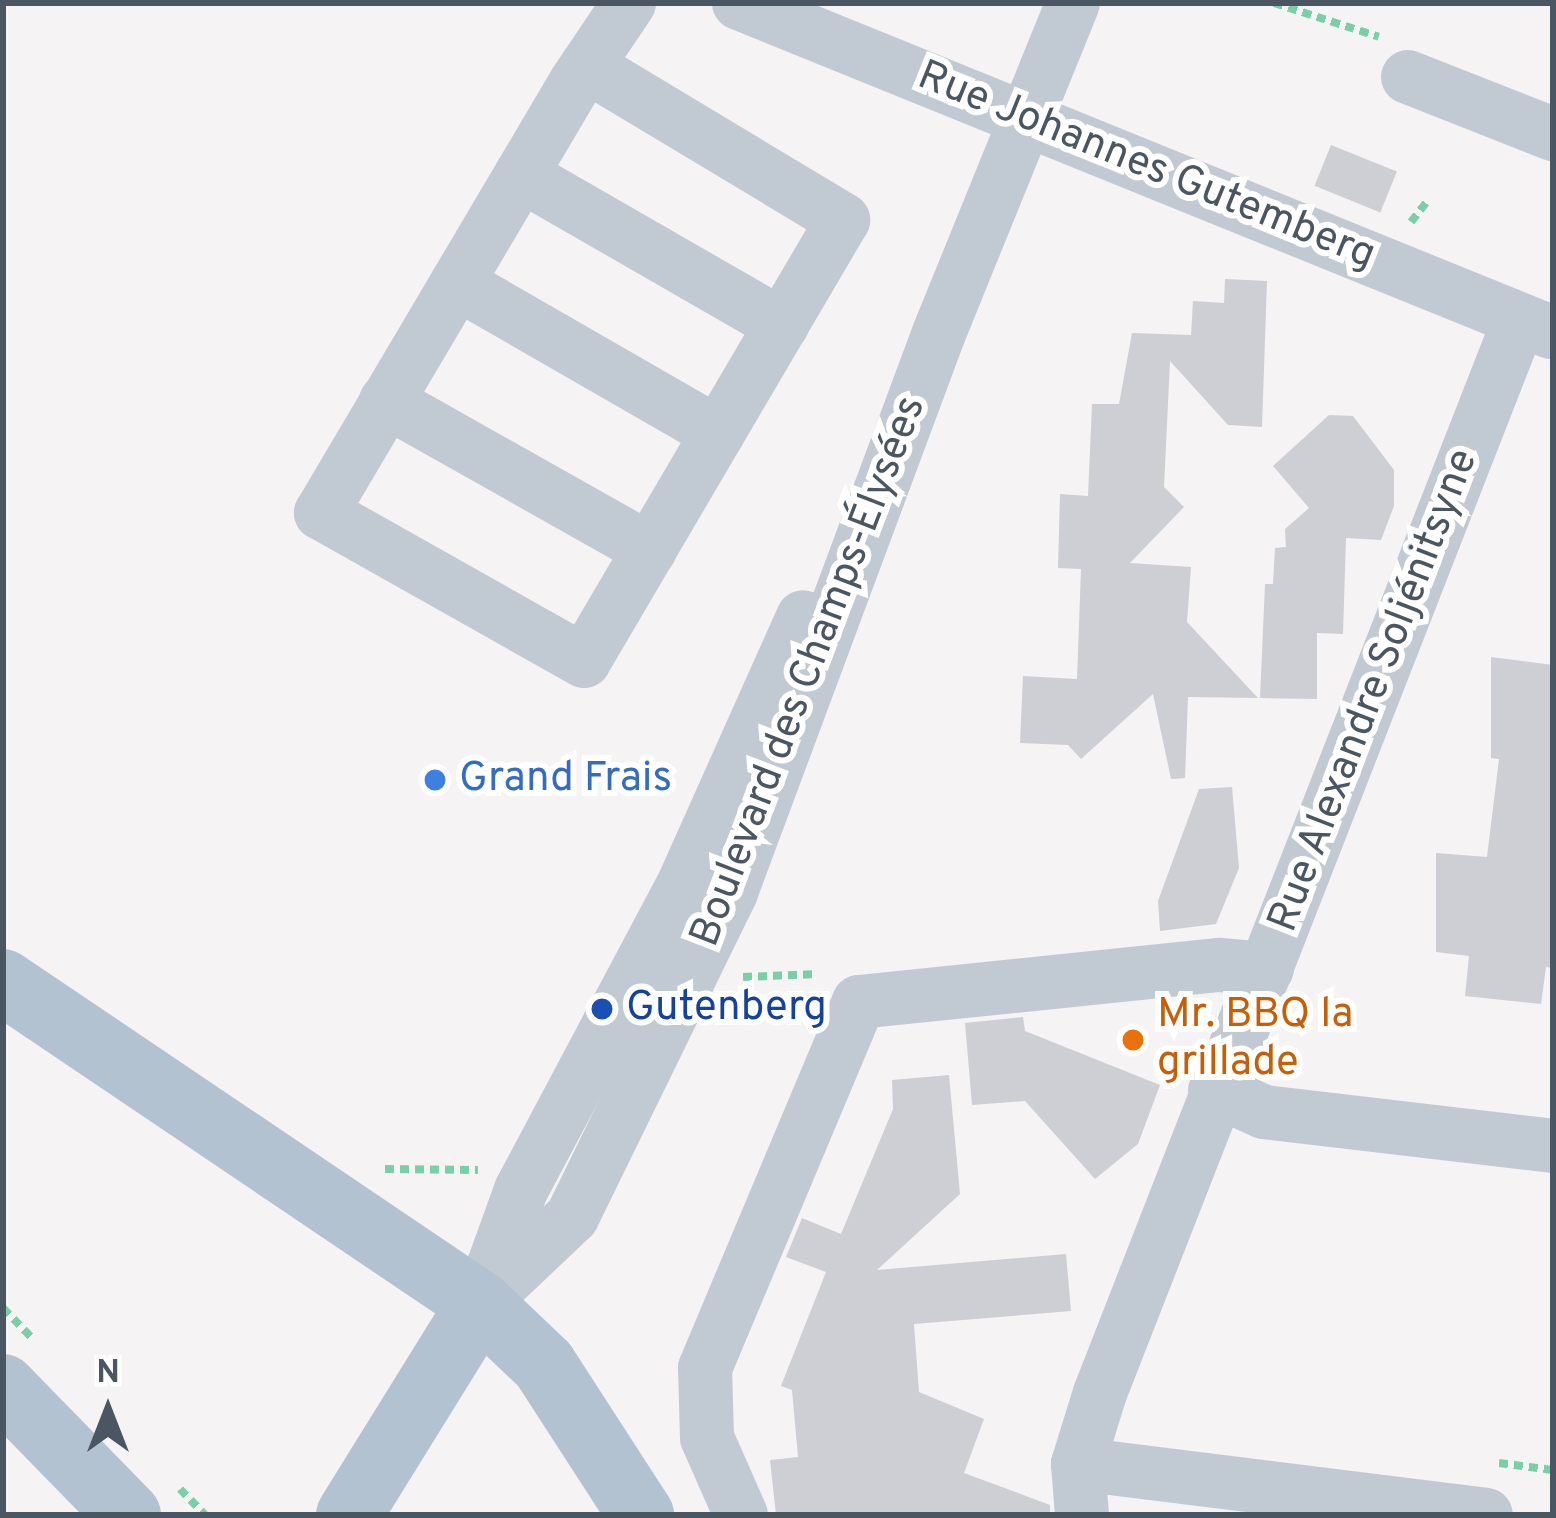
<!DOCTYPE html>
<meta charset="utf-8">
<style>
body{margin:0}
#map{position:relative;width:1556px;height:1518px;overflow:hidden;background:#f5f3f3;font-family:Overpass,sans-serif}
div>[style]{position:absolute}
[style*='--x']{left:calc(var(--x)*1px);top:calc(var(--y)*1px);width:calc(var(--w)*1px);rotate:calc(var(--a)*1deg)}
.building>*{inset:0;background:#cdcfd5;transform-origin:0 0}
.path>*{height:8px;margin-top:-4px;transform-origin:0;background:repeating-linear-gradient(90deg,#7ad0a6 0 9px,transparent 0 15px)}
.minor>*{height:54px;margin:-27px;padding:0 27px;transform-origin:27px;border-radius:27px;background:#c1cad2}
.major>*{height:66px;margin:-33px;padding:0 33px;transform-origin:33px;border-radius:33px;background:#b3c2d1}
.dots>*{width:33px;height:33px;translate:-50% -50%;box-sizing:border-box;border:6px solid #fff;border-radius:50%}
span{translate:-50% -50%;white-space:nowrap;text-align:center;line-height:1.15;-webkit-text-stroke:12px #fff;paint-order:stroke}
.street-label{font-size:42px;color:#4a5661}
.shop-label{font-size:42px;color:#366cbe}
.left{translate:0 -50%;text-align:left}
.transit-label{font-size:42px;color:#164399}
.food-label{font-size:42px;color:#c56008}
.frame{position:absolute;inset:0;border:6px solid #4a5661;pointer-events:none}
.north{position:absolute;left:48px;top:1350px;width:120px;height:120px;-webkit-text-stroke:9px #fff;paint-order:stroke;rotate:0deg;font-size:33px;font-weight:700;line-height:48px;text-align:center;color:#4a5661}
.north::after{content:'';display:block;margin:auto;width:42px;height:54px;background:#4a5661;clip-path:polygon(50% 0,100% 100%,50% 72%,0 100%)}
</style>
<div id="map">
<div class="building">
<div style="left:1331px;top:145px;width:71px;height:44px;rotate:22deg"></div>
<div style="clip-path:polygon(1225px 279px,1267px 281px,1262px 427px,1228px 425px,1170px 361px,1164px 487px,1184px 507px,1130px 563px,1191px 567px,1187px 622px,1258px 698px,1188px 697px,1185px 778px,1171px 779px,1153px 694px,1081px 759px,1068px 745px,1020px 743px,1023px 676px,1077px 679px,1081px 569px,1058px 568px,1060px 494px,1088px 496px,1092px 404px,1119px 404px,1132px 333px,1191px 335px,1193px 301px,1224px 303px)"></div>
<div style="clip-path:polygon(1329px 415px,1353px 416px,1394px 470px,1394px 506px,1381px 540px,1346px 538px,1343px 634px,1317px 633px,1317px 699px,1260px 698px,1265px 584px,1273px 584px,1275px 548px,1286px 547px,1285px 529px,1309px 508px,1273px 466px)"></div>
<div style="clip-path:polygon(1491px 657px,1553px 665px,1553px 968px,1546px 967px,1541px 1004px,1465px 996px,1469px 956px,1436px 952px,1436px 853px,1487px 857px,1499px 759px,1491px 758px)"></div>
<div style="clip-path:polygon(1232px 787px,1239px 868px,1216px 924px,1160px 931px,1158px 901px,1199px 789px)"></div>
<div style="clip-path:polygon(1023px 1017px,1025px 1031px,1160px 1085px,1138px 1144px,1095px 1179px,1025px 1101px,972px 1105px,965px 1023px)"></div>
<div style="clip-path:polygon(949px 1075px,960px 1194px,877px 1270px,1066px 1254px,1071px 1311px,914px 1324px,919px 1392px,984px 1419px,964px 1473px,1050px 1505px,1050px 1515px,776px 1515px,770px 1460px,798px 1457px,792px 1390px,781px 1386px,826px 1272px,786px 1257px,802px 1218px,841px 1234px,893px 1109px,892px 1080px)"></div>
</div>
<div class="path">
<div style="--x:1274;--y:3;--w:110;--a:17.9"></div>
<div style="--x:1411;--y:222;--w:29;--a:-52"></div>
<div style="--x:743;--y:977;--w:75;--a:-2.3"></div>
<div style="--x:385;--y:1169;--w:93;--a:0.6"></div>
<div style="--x:3;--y:1308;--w:40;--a:46"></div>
<div style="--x:1499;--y:1463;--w:54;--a:7.4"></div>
<div style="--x:180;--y:1489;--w:36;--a:46"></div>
</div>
<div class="minor">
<div style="--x:739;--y:3;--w:876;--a:22.06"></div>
<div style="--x:587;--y:66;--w:299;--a:31"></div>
<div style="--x:843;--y:220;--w:511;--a:120.43"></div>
<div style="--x:584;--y:661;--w:302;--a:-150.6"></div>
<div style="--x:321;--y:513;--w:501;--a:-59.39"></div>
<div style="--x:576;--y:82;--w:95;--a:-56.1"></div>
<div style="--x:1408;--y:77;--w:156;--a:21.5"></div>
<div style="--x:521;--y:175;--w:301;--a:29.9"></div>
<div style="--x:457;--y:283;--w:301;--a:29.9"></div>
<div style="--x:386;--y:401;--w:303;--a:29.4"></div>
<div style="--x:1215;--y:1090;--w:54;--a:24.2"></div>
<div style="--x:1264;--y:1112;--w:291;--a:6.7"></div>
<div style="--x:483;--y:1295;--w:112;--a:-70.1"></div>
<div style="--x:521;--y:1190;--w:350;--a:-62"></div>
<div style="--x:685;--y:881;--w:289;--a:-65.9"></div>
<div style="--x:480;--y:1304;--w:127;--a:-43.4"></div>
<div style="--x:572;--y:1217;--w:362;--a:-63.9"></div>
<div style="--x:731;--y:892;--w:596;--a:-69.59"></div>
<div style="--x:939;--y:333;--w:356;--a:-67.9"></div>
<div style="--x:1078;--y:1464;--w:411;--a:7.1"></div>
<div style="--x:741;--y:1515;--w:84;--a:-113.8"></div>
<div style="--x:707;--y:1438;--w:70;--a:-91.6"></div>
<div style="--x:705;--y:1368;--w:397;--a:-67.2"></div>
<div style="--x:859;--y:1002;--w:362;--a:-5.9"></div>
<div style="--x:1219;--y:965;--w:48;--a:4.8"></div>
<div style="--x:1082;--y:1515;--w:51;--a:-94.5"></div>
<div style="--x:1078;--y:1464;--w:74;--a:-72.8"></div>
<div style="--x:1100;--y:1393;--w:1151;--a:-68.65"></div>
</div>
<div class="major">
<div style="--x:3;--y:982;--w:576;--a:34.02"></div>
<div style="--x:480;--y:1304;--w:88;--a:43.6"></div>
<div style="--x:544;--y:1365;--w:179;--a:57.1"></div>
<div style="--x:3;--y:1387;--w:179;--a:45.7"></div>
<div style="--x:349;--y:1515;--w:248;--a:-58.2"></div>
</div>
<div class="dots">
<div style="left:435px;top:780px;background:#3f7fe0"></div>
<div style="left:602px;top:1009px;background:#1a4fb4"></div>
<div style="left:1133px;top:1040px;background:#e8710a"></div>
</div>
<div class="street-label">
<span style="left:1146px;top:167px;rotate:22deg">Rue Johannes Gutemberg</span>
<span style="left:810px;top:672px;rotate:-69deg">Boulevard des Champs-Élysées</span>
<span style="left:1375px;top:691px;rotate:-69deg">Rue Alexandre Soljénitsyne</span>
</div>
<div class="shop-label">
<span class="left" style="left:459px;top:780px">Grand Frais</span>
</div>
<div class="transit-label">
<span class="left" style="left:626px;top:1009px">Gutenberg</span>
</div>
<div class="food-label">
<span class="left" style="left:1157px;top:1040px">Mr. BBQ la<br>grillade</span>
</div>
<div class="frame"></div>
<div class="north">N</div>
</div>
